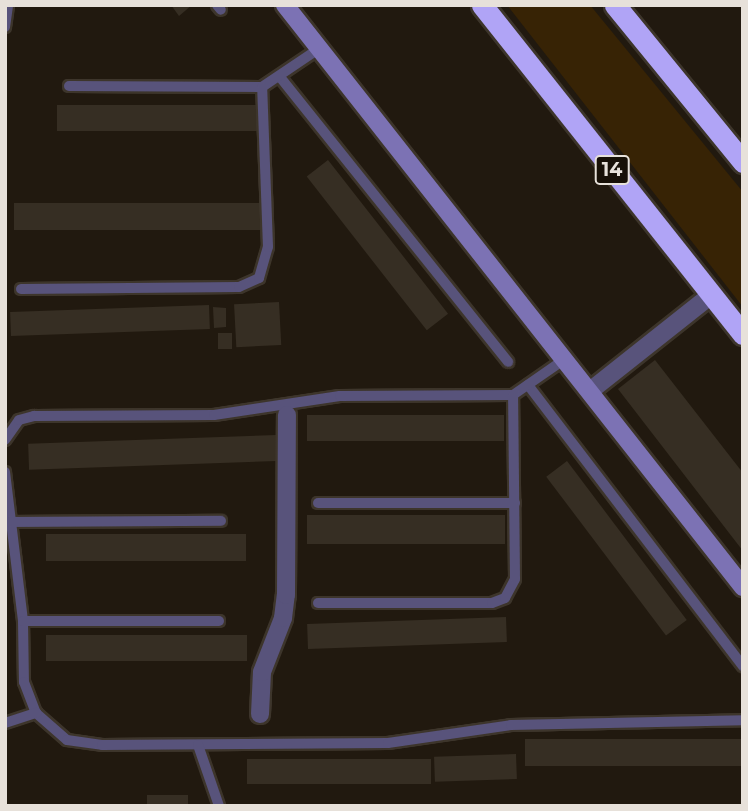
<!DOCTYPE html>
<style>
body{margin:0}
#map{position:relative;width:748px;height:811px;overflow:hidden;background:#21190f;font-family:Montserrat,sans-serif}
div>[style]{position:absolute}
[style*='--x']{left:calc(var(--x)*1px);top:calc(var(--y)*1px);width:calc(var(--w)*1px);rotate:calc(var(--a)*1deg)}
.green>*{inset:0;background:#372305}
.building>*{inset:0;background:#362e23;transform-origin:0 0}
.roads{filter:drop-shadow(2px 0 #3d352b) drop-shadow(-2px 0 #3d352b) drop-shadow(0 2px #3d352b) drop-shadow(0 -2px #3d352b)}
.lane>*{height:10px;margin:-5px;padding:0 5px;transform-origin:5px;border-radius:5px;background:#58537b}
.street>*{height:18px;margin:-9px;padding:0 9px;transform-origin:9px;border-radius:9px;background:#58537b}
.secondary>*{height:18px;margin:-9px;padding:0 9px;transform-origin:9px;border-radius:9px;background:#7c72b4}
.highway>*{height:21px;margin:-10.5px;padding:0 10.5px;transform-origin:10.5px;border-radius:10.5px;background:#b0a4f6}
span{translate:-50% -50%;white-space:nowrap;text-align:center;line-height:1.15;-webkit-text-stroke:6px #171007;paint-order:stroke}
.shield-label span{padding:2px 5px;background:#171007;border:2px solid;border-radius:5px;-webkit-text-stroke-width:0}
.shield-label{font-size:19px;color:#e7e1da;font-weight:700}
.frame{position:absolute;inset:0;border:7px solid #e7e1da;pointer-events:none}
</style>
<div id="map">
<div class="green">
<div style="clip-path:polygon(507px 5px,590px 5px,743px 192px,743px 307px)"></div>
</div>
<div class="building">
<div style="clip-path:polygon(171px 5px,192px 5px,179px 16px)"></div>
<div style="left:259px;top:105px;width:26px;height:202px;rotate:90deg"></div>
<div style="left:328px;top:160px;width:195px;height:27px;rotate:52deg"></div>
<div style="left:260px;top:203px;width:27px;height:246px;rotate:90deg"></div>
<div style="left:279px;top:302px;width:43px;height:45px;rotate:87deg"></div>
<div style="left:209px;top:305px;width:24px;height:199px;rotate:88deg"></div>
<div style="clip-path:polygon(213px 307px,226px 308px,226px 327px,214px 328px)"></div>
<div style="left:218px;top:333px;width:14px;height:16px"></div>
<div style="clip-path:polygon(655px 360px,743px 473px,743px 551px,618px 389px)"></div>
<div style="left:504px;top:415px;width:26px;height:197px;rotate:90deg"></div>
<div style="left:276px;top:435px;width:26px;height:248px;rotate:88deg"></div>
<div style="left:567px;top:461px;width:199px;height:26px;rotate:53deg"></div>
<div style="left:505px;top:515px;width:29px;height:198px;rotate:90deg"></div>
<div style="left:246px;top:534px;width:27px;height:200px;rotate:90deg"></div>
<div style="left:506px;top:617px;width:25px;height:199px;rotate:88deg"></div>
<div style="left:247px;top:635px;width:26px;height:201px;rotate:90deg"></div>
<div style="left:743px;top:739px;width:27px;height:218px;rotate:90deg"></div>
<div style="left:516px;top:754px;width:25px;height:82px;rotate:88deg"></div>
<div style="left:431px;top:759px;width:25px;height:184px;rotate:90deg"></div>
<div style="left:188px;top:795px;width:11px;height:41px;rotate:90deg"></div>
</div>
<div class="roads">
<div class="lane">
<div style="--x:217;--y:5;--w:6;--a:51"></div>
<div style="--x:5;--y:27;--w:22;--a:-82"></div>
<div style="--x:280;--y:77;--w:365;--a:51.3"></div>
<div style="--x:69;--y:86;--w:193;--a:0.3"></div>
<div style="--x:262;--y:87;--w:70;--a:-33.9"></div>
<div style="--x:21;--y:289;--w:218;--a:-0.5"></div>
<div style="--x:239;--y:287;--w:22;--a:-24"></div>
<div style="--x:259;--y:278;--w:32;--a:-74"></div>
<div style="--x:268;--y:247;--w:160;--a:-92.1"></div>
<div style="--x:528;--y:385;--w:354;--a:52.6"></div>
<div style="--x:5;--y:440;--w:24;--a:-55"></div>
<div style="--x:19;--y:420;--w:16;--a:-15"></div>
<div style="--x:34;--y:416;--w:180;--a:-0.3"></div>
<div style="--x:214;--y:415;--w:127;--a:-8.6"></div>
<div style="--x:340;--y:396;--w:173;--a:-0.3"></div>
<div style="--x:513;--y:395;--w:63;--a:-34.7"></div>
<div style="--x:5;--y:472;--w:150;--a:83.1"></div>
<div style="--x:23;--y:621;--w:61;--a:89.1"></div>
<div style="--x:24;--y:682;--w:33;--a:69"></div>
<div style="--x:36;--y:713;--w:41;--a:41.1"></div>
<div style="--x:67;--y:740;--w:35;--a:8"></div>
<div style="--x:102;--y:745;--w:286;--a:-0.4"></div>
<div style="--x:388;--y:743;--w:124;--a:-8.3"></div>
<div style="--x:511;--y:725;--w:232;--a:-1.2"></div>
<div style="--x:318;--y:503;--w:197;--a:0"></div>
<div style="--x:10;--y:522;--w:211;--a:-0.3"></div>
<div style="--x:318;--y:603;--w:174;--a:0"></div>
<div style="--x:492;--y:603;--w:14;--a:-21"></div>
<div style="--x:505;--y:598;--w:21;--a:-62"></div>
<div style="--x:515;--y:579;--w:184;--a:-90.6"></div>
<div style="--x:23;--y:621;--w:196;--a:0"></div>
<div style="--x:5;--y:723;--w:33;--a:-18"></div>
<div style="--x:198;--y:745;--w:65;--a:71"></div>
</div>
<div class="street">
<div style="--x:590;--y:391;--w:154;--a:-38.4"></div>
<div style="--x:260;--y:714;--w:42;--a:-87.3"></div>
<div style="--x:262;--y:672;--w:58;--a:-68.7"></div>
<div style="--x:283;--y:618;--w:23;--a:-83"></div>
<div style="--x:286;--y:595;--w:180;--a:-89.7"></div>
</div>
<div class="secondary">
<div style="--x:285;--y:5;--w:741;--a:51.8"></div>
</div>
<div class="highway">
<div style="--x:482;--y:5;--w:420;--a:51.6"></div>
<div style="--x:615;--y:5;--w:203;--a:50.8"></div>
</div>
</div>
<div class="shield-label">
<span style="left:612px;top:170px">14</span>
</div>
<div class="frame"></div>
</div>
